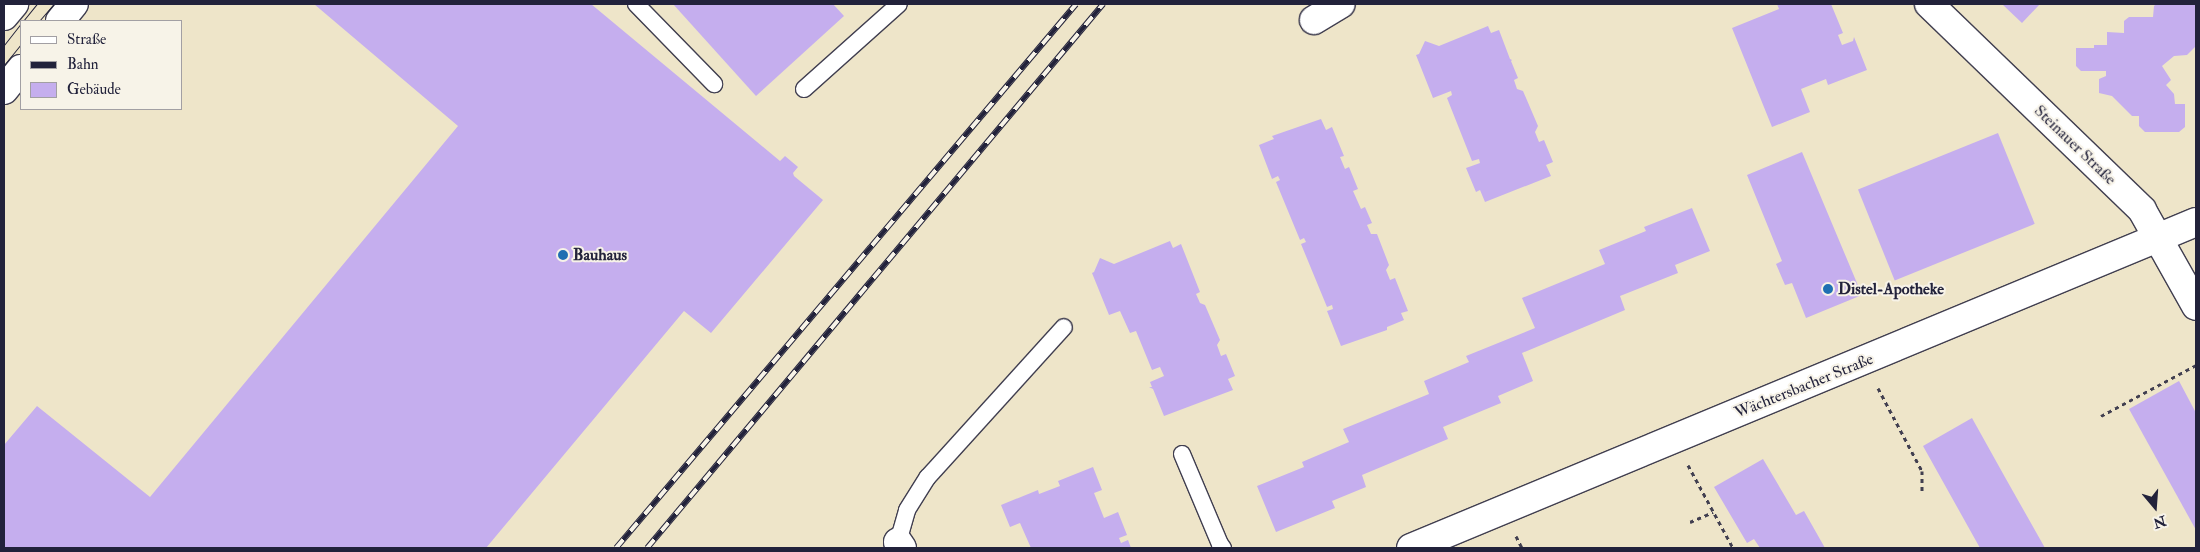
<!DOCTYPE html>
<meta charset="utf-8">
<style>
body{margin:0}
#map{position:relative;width:2200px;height:552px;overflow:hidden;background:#eee5c9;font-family:"IM FELL Double Pica",serif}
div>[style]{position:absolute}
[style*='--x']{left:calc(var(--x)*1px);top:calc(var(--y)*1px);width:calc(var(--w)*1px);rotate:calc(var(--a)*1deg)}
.building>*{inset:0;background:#c5aeee;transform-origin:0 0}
.path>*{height:3px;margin-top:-1.5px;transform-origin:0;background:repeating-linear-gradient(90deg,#413f50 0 4px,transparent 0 8px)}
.roads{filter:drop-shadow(1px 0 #413f50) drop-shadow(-1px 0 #413f50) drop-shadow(0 1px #413f50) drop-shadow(0 -1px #413f50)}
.lane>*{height:16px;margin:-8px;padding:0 8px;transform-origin:8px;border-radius:8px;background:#fff}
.street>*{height:28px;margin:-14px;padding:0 14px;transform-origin:14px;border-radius:14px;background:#fff}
.secondary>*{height:28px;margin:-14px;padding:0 14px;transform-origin:14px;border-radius:14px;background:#fff}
.primary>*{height:28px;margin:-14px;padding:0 14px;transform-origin:14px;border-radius:14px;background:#fff}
.tram>*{height:1px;margin:-0.5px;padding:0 0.5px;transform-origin:0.5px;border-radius:0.5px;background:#22223b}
.rail>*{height:5.5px;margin-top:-2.75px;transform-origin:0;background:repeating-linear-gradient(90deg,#f7f3e8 0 11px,#22223b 0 22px);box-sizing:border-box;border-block:1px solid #22223b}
.dots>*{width:14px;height:14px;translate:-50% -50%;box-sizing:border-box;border:2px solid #f7f3e8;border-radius:50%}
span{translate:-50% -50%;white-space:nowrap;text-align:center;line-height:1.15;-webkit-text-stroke:4px #f7f3e8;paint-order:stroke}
.street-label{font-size:16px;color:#22223b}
.poi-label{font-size:16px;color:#22223b;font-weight:700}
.left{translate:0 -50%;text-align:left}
.frame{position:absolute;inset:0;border:5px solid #22223b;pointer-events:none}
.legend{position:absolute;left:20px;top:20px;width:162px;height:90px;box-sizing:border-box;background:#f7f3e8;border:1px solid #a29fa3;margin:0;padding:6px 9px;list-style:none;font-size:15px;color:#22223b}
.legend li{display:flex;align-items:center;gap:10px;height:25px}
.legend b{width:25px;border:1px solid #a29fa3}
.north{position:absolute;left:2130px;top:482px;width:50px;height:50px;-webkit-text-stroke:4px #f7f3e8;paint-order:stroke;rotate:162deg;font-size:14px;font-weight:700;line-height:20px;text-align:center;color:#22223b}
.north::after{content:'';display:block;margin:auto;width:18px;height:22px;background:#22223b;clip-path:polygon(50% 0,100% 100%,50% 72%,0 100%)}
</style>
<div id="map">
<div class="building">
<div style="clip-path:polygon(314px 4px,591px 4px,780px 161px,785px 156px,798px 167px,793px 173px,794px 176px,823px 200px,711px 333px,684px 311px,486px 548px,4px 548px,4px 445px,37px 406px,150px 497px,458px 126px)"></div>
<div style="clip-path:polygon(673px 4px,833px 4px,844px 16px,756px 96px)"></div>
<div style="clip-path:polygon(1777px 4px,1831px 4px,1843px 33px,1838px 35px,1842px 45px,1853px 41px,1854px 37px,1867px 70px,1828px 85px,1826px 79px,1801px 89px,1810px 112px,1772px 127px,1732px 28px,1779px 9px)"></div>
<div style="clip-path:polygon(2002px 4px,2040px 4px,2022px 23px)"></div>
<div style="clip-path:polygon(2156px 4px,2196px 4px,2195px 47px,2187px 55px,2174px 56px,2162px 66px,2171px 80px,2166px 85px,2174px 94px,2175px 104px,2185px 104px,2185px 127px,2179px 132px,2145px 132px,2139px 126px,2139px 116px,2132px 116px,2112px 96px,2099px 93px,2099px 79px,2106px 76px,2106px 71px,2081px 71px,2076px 66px,2076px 48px,2094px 48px,2094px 45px,2107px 45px,2107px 32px,2124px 33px,2124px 21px,2129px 17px,2153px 17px,2154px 6px)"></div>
<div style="clip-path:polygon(1488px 26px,1491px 33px,1499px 30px,1510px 59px,1512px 60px,1511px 61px,1518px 78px,1514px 80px,1517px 89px,1523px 91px,1538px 126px,1535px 132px,1539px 142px,1544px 140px,1553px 162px,1546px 165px,1551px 176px,1485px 202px,1480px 190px,1476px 192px,1466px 168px,1480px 163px,1479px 159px,1472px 161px,1447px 98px,1452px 95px,1451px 91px,1433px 98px,1416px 55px,1419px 54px,1425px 41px,1439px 46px)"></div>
<div style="clip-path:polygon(1321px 119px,1326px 130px,1332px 127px,1344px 156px,1340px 157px,1345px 169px,1349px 167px,1358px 189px,1353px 191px,1361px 209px,1365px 207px,1372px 223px,1367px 225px,1371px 234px,1377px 234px,1389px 265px,1386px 270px,1390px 280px,1395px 278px,1408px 311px,1401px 313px,1404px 320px,1387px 327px,1387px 330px,1341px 346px,1327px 311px,1333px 309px,1332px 305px,1327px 307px,1301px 244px,1306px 242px,1304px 238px,1300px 240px,1276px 182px,1280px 180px,1278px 176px,1272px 179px,1259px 145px,1274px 139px,1272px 136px)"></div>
<div style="left:1998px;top:133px;width:98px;height:151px;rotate:68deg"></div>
<div style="clip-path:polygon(1802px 152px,1862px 295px,1806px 318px,1792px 283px,1785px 285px,1776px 264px,1782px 261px,1747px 175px)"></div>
<div style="clip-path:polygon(1692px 208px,1710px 251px,1675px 265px,1678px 273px,1620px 296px,1625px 310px,1522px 353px,1533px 381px,1498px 396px,1501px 403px,1443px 427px,1448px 439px,1362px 475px,1366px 487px,1332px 501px,1335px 508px,1276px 532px,1257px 486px,1304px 467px,1302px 462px,1349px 442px,1343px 429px,1429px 394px,1424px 381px,1469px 362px,1466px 356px,1535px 328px,1522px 298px,1605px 264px,1599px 250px,1646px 231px,1644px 227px)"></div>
<div style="clip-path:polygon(1170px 241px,1173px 248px,1181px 244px,1200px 292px,1196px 294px,1200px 303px,1205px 305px,1220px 340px,1217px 345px,1221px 356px,1226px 354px,1235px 376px,1228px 379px,1233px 390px,1164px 416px,1153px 389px,1149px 387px,1152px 387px,1150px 382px,1164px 376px,1160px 367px,1152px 370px,1136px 331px,1130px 333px,1120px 311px,1109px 315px,1092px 273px,1094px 272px,1100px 258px,1114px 264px)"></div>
<div style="clip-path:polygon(2179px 381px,2196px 413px,2196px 530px,2129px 409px)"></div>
<div style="clip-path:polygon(1972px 418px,2006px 479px,2045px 548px,1980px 548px,1923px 446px)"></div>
<div style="clip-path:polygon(1763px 459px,1796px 515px,1804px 511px,1825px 548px,1760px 548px,1754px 539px,1747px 543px,1714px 487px)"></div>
<div style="clip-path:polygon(1093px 467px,1102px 490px,1094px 493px,1104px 518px,1118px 512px,1127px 535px,1119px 538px,1121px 543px,1128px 540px,1131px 548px,1031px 548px,1020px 523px,1010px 527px,1001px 505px,1038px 490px,1039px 494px,1060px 486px,1058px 481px)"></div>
</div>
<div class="path">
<div style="--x:1878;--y:388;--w:94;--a:62.1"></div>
<div style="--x:1922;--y:471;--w:20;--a:90"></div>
<div style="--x:2101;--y:416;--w:108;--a:-28.2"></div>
<div style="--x:1688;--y:465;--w:94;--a:61.5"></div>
<div style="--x:1690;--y:522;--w:25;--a:-23"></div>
<div style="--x:1516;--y:536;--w:13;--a:63"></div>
</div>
<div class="roads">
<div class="lane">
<div style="--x:636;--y:4;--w:112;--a:45.7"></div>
<div style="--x:804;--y:89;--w:127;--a:-41.8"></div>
<div style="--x:1182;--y:454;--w:98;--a:67.1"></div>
<div style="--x:1220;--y:544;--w:5;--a:53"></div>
<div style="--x:898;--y:542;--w:33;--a:-74"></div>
<div style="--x:907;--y:510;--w:39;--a:-58"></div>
<div style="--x:928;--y:477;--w:202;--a:-47.8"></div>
</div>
<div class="street">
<div style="--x:1929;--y:4;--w:296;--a:44"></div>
<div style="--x:2142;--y:210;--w:110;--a:60.6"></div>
<div style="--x:1314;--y:20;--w:31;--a:-31"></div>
<div style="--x:898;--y:542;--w:7;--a:56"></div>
</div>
<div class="secondary">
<div style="--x:1411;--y:548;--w:850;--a:-22.55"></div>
</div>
<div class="primary">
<div style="--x:4;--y:16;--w:16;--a:-50"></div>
<div style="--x:60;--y:21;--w:22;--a:-51"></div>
<div style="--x:4;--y:90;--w:27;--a:-51"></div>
</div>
</div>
<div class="tram">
<div style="--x:23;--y:21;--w:22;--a:-51"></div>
<div style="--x:39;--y:21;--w:23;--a:-49"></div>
<div style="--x:4;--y:45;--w:28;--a:-52"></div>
<div style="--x:4;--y:65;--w:27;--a:-51"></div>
</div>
<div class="rail">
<div style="--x:616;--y:548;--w:712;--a:-49.78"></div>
<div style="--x:647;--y:548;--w:710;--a:-50.03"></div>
</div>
<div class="dots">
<div style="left:563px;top:255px;background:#1f6fb2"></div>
<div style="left:1828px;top:289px;background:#1f6fb2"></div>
</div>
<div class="street-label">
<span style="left:2075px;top:145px;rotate:44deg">Steinauer Straße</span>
<span style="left:1804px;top:386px;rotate:-22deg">Wächtersbacher Straße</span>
</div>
<div class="poi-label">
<span class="left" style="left:573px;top:255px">Bauhaus</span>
<span class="left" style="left:1838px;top:289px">Distel-Apotheke</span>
</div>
<div class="frame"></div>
<ul class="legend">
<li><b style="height:6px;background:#fff"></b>Straße</li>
<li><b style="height:6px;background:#22223b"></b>Bahn</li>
<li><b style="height:14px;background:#c5aeee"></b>Gebäude</li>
</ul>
<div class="north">N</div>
</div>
